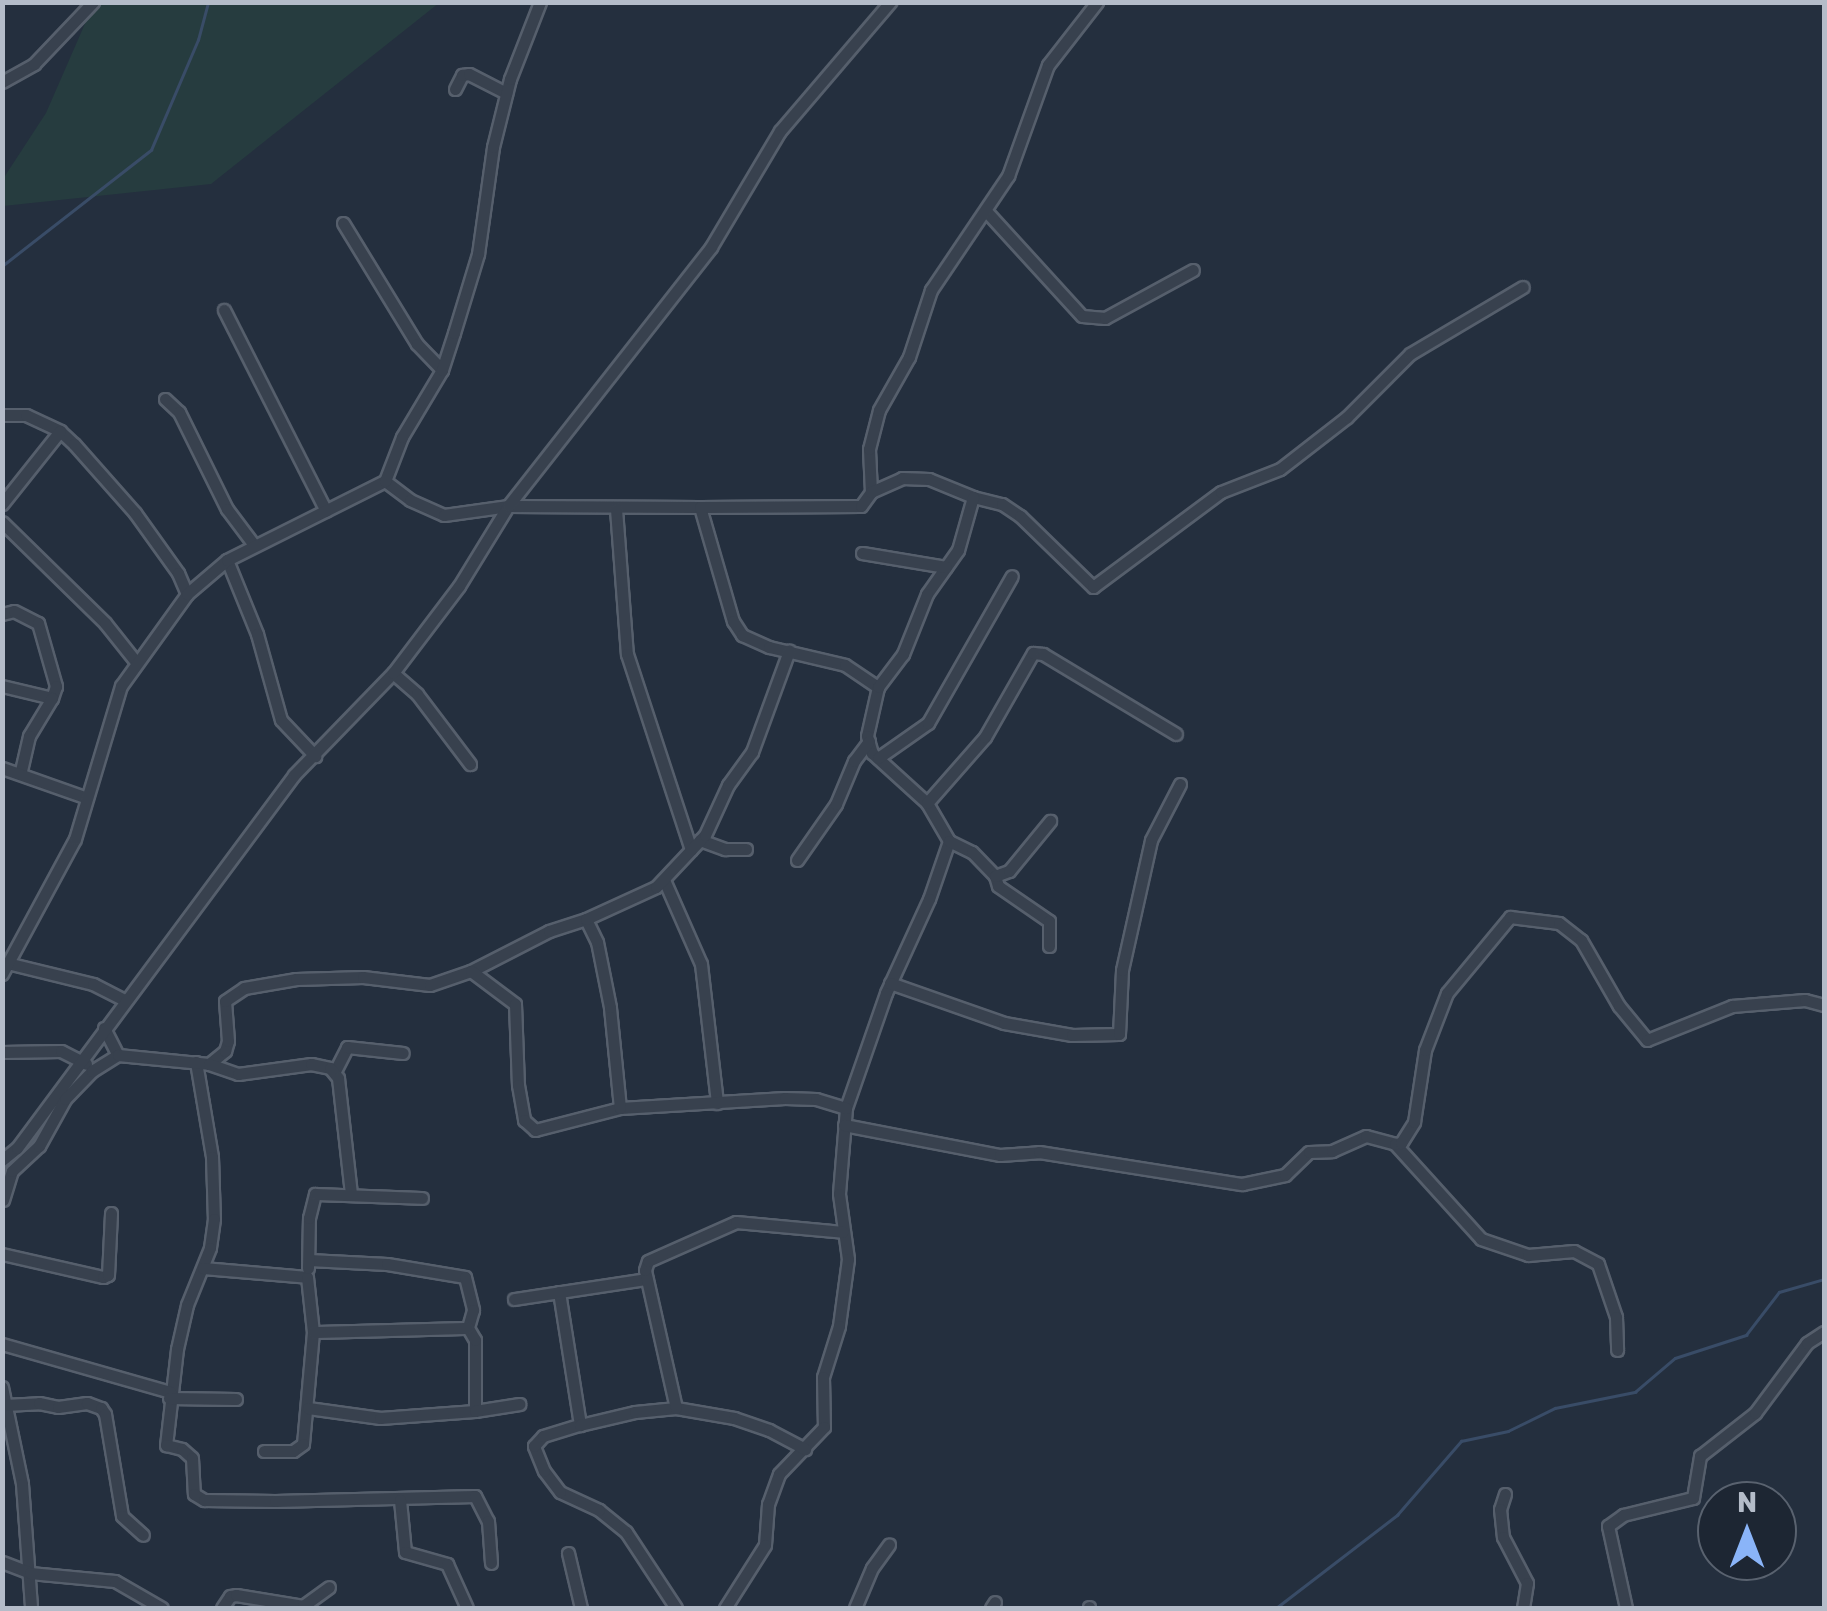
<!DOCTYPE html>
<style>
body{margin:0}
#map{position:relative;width:1827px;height:1611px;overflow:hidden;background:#242f3e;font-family:Rubik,sans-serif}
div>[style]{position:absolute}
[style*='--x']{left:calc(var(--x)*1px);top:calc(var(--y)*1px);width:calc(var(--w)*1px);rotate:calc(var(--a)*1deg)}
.green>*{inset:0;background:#263c3f}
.stream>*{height:2.5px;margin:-1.25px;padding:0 1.25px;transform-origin:1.25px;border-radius:1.25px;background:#394c67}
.roads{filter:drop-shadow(2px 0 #565f6c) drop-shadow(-2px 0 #565f6c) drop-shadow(0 2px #565f6c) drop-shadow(0 -2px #565f6c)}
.minor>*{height:11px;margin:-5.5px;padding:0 5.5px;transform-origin:5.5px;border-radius:5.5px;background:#38414e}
span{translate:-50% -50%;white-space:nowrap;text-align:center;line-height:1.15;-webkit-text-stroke:8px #1d2633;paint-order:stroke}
.frame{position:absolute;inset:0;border:5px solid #b4bcc9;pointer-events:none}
.north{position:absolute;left:1697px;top:1481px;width:100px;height:100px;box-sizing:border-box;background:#1d2633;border:2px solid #59626f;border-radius:50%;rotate:0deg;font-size:28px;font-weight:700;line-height:40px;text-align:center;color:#b4bcc9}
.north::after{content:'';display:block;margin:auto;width:35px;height:45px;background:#8ab4f8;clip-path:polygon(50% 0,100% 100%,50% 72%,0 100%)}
</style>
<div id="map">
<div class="green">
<div style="clip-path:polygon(94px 3px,439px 3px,211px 184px,3px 206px,3px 179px,46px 113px)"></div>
</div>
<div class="stream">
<div style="--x:2;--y:266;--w:189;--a:-37.9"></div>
<div style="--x:151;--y:150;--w:120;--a:-66.9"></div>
<div style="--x:198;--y:40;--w:39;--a:-75"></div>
<div style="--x:1276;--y:1608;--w:153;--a:-37.5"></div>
<div style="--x:1397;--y:1515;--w:98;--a:-49.1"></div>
<div style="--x:1461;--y:1441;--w:48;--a:-12"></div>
<div style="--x:1508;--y:1431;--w:52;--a:-26.1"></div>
<div style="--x:1555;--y:1408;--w:82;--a:-11.3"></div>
<div style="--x:1635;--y:1392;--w:52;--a:-40.4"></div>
<div style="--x:1675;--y:1358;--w:75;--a:-17.9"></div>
<div style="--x:1746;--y:1335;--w:54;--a:-52.5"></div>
<div style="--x:1779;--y:1292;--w:47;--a:-16.1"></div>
</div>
<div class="roads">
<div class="minor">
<div style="--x:2;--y:82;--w:37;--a:-29"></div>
<div style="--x:34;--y:64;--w:86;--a:-46.4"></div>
<div style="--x:455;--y:89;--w:16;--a:-63"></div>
<div style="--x:462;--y:75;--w:7;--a:-8"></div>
<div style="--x:469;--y:74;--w:42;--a:27.2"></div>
<div style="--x:986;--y:211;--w:142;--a:47.6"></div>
<div style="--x:1082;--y:316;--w:23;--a:5"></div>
<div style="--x:1105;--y:318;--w:100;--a:-28.6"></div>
<div style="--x:343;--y:223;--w:142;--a:58.6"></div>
<div style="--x:417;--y:344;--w:36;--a:46"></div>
<div style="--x:224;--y:310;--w:225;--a:63.1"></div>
<div style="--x:165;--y:399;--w:19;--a:43"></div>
<div style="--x:179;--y:412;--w:108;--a:63.7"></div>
<div style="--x:227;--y:509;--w:45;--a:53.1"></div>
<div style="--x:2;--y:415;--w:24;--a:0"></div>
<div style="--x:26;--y:415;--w:38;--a:25"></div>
<div style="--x:60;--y:431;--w:19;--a:43"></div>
<div style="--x:74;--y:444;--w:92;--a:48.5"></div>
<div style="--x:135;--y:513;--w:74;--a:54.4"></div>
<div style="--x:178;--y:573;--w:23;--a:67"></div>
<div style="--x:385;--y:481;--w:31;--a:37"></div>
<div style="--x:410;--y:500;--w:37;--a:24"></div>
<div style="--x:444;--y:515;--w:65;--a:-8"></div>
<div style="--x:508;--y:506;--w:192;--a:0.3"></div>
<div style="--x:700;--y:507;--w:119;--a:73.9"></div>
<div style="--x:733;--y:621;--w:17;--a:57"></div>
<div style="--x:742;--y:635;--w:30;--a:24"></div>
<div style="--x:769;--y:647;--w:78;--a:13.3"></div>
<div style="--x:845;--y:665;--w:40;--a:34"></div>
<div style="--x:878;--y:687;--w:50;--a:102.7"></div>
<div style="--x:867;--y:736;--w:18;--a:74"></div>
<div style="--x:872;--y:753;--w:74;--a:42.3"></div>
<div style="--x:927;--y:803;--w:44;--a:59.9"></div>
<div style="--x:949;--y:841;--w:61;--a:109"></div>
<div style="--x:929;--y:899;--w:103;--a:114.6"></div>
<div style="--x:886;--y:993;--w:122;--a:109.2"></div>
<div style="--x:846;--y:1108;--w:86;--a:94.7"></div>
<div style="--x:839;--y:1194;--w:66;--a:82.1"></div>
<div style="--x:848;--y:1259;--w:68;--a:97.7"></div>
<div style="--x:839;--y:1326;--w:53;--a:107.4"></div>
<div style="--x:823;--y:1377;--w:50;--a:88.9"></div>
<div style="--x:824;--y:1427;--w:65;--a:133.8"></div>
<div style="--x:779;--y:1474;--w:32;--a:110"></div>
<div style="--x:768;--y:1504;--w:41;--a:94.2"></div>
<div style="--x:765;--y:1545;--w:75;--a:122.4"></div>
<div style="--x:871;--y:492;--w:43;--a:-92.7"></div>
<div style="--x:869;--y:449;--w:40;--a:-75.6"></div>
<div style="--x:879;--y:410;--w:61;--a:-60.5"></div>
<div style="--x:909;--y:357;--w:71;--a:-71.8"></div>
<div style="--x:931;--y:290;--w:138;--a:-56"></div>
<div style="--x:1008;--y:176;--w:118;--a:-70.2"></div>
<div style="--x:1048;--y:65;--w:80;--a:-52.1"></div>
<div style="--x:973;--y:497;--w:30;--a:14"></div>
<div style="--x:1002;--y:504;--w:22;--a:34"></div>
<div style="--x:1020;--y:516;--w:102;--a:44.2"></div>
<div style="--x:1093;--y:587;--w:159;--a:-36.6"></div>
<div style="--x:1221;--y:492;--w:63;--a:-21.3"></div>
<div style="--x:1280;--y:469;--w:85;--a:-37.8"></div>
<div style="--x:1347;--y:417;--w:89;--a:-45"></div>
<div style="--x:1410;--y:354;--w:131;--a:-30.7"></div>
<div style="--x:2;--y:504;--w:93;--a:-51.5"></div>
<div style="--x:700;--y:507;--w:161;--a:-0.4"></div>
<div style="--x:861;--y:506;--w:17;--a:-54"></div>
<div style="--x:871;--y:492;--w:34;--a:-24"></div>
<div style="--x:902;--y:478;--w:27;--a:2"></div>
<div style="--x:929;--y:479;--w:48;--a:22.2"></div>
<div style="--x:973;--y:497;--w:55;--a:105.8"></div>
<div style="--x:958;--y:550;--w:54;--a:125.2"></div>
<div style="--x:927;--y:594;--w:65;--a:111.8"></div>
<div style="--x:903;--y:654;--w:41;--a:127.1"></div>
<div style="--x:616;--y:509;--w:145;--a:85.7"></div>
<div style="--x:627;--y:654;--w:206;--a:71.9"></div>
<div style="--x:2;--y:522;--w:144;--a:44.4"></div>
<div style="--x:105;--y:623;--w:50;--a:51.5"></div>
<div style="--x:862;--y:553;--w:85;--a:9.5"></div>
<div style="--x:227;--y:560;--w:80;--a:67.9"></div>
<div style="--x:257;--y:634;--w:89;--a:74.4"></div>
<div style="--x:281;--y:720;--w:50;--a:46.6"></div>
<div style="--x:2;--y:614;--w:12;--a:-14"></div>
<div style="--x:14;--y:611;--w:27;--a:27"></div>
<div style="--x:38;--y:623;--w:66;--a:74.1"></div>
<div style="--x:56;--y:686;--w:13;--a:108"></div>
<div style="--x:393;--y:673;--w:32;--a:41"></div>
<div style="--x:417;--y:694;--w:88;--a:52.9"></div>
<div style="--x:2;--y:686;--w:51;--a:13.5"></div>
<div style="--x:52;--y:698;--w:44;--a:121.2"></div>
<div style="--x:29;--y:736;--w:39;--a:103"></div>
<div style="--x:878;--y:758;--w:61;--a:-35"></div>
<div style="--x:928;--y:723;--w:169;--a:-60.3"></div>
<div style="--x:2;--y:768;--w:90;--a:19.4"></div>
<div style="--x:927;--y:803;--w:88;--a:-48.7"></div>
<div style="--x:985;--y:737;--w:97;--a:-60.3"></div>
<div style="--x:1033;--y:653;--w:10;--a:6"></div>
<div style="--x:1043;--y:654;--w:155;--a:31"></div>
<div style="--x:700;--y:840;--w:27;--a:20"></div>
<div style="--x:725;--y:849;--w:21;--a:0"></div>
<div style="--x:949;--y:841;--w:25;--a:26"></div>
<div style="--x:972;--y:852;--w:33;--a:46"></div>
<div style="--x:995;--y:876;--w:10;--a:73"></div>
<div style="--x:998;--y:886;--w:62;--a:34.5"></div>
<div style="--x:1049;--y:921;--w:25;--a:90"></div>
<div style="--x:797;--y:860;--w:68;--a:-55.1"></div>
<div style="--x:836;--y:804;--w:47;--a:-67.3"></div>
<div style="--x:854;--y:761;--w:25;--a:-53"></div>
<div style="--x:995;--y:876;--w:15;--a:-20"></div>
<div style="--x:1009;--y:871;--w:65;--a:-50.6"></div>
<div style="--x:664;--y:880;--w:92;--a:66.2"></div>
<div style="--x:701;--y:964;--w:140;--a:83.4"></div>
<div style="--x:7;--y:963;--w:89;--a:13.7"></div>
<div style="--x:93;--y:984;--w:36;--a:27"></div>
<div style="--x:471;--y:971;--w:88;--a:-27.1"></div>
<div style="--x:549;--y:931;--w:39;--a:-18"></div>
<div style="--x:2;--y:974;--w:153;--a:-61.6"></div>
<div style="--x:75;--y:839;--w:160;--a:-73.3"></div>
<div style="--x:121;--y:686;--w:113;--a:-54.3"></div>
<div style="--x:187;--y:594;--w:52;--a:-40.4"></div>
<div style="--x:227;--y:560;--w:177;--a:-26.6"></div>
<div style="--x:385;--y:481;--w:47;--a:-68.9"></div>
<div style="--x:402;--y:437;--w:78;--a:-59.2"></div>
<div style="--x:442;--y:370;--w:39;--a:-72"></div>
<div style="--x:454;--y:333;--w:83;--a:-73.1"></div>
<div style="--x:478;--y:254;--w:108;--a:-82"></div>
<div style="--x:493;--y:147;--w:70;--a:-76"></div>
<div style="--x:510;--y:79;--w:83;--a:-68.7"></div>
<div style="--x:890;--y:983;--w:121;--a:19.3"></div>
<div style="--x:1004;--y:1023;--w:69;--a:10"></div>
<div style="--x:1072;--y:1035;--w:47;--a:-1.2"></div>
<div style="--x:1119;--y:1034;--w:64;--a:-87.3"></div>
<div style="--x:1122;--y:970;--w:133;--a:-77.4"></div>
<div style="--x:1151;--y:840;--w:63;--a:-62.6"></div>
<div style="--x:104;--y:1028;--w:30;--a:63"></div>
<div style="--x:2;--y:1052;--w:59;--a:-1"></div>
<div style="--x:61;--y:1051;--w:28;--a:27"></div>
<div style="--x:196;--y:1062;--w:96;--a:80.4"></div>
<div style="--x:212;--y:1157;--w:62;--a:88.2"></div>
<div style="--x:214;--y:1219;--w:29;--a:98"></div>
<div style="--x:210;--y:1248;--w:61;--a:112"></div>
<div style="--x:187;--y:1305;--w:45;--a:102.8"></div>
<div style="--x:177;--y:1349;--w:97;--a:96.5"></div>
<div style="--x:166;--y:1445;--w:16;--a:14"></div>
<div style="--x:182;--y:1449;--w:13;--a:42"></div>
<div style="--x:192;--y:1458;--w:36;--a:87"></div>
<div style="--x:194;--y:1494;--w:12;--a:31"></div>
<div style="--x:204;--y:1500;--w:71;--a:0.8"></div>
<div style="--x:275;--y:1501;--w:200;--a:-1.4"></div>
<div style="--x:475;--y:1496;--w:28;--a:63"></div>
<div style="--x:488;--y:1521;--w:42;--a:85.9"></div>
<div style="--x:209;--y:1064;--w:21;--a:-39"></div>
<div style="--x:225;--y:1051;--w:10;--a:-73"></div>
<div style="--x:228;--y:1041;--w:40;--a:-94.3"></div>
<div style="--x:225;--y:1001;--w:23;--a:-34"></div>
<div style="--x:244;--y:988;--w:53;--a:-9.8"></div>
<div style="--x:296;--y:979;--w:67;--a:-1.7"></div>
<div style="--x:363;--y:977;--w:67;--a:6.8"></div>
<div style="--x:430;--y:985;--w:43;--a:-18.9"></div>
<div style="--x:471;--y:971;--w:55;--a:36.9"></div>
<div style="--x:515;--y:1004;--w:81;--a:87.9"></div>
<div style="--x:518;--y:1085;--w:36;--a:80"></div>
<div style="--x:524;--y:1120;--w:15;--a:42"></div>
<div style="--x:535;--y:1130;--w:88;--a:-14.5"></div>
<div style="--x:620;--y:1108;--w:165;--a:-3.5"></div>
<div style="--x:785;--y:1098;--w:31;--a:2"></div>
<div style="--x:816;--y:1099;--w:31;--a:17"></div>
<div style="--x:335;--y:1071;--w:27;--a:-63"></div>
<div style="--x:347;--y:1047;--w:56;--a:6.1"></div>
<div style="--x:620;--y:1108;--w:101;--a:-95.7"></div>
<div style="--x:610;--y:1007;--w:66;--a:-101.3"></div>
<div style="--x:597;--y:942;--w:25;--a:-116"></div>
<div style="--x:586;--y:919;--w:77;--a:-24.6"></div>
<div style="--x:656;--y:887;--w:71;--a:-46.7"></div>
<div style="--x:705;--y:835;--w:55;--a:-65.3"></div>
<div style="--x:728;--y:785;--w:41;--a:-54"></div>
<div style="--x:752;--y:752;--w:108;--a:-69.9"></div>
<div style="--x:844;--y:1125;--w:159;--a:10.9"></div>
<div style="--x:1000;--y:1155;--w:39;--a:-4"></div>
<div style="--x:1039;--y:1152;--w:206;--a:9"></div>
<div style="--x:1242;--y:1184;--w:44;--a:-11.8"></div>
<div style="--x:1285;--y:1175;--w:33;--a:-44"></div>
<div style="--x:1309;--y:1152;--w:23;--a:-2"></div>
<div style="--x:1332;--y:1151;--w:37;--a:-24"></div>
<div style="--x:1366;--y:1136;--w:30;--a:15"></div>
<div style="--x:1395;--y:1144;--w:128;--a:47.8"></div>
<div style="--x:1481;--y:1239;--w:50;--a:18.8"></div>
<div style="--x:1528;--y:1255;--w:46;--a:-5"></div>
<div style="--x:1574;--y:1251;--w:27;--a:28"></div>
<div style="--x:1598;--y:1264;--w:56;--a:71.2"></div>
<div style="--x:1616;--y:1317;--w:33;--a:88"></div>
<div style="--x:1395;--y:1144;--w:6;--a:-9"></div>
<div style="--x:1401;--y:1143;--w:25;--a:-58"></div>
<div style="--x:1414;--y:1122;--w:73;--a:-81.3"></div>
<div style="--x:1425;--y:1050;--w:61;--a:-68.9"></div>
<div style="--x:1447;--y:993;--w:99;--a:-50.3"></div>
<div style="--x:1510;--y:917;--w:49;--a:7"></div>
<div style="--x:1559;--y:923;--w:28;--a:38"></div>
<div style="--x:1581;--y:940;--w:76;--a:60.1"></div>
<div style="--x:1619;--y:1006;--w:44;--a:50.5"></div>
<div style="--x:1647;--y:1040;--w:92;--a:-21.8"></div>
<div style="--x:1732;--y:1006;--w:73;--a:-4.7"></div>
<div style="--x:1805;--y:1000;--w:20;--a:15"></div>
<div style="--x:2;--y:1160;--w:19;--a:-39"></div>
<div style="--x:17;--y:1148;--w:465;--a:-53.4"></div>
<div style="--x:294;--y:775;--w:142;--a:-45.9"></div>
<div style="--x:393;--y:673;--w:109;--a:-52.8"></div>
<div style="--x:459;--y:586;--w:94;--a:-58.5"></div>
<div style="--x:508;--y:506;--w:329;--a:-51.9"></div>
<div style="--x:711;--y:247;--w:135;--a:-59.3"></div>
<div style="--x:780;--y:131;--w:170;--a:-49.5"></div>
<div style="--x:3;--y:1200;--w:30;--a:-73"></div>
<div style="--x:12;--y:1171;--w:37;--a:-43"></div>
<div style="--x:39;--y:1146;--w:54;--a:-61"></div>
<div style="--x:65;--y:1099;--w:39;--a:-46"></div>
<div style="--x:92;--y:1071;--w:31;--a:-32"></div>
<div style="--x:118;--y:1055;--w:91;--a:5.6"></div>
<div style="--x:209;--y:1064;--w:31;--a:19"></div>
<div style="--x:238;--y:1074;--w:74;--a:-7.8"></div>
<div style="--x:311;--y:1064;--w:19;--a:12"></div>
<div style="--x:330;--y:1068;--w:13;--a:51"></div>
<div style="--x:338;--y:1078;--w:116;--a:83.6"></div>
<div style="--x:2;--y:1254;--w:104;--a:12.8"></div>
<div style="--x:103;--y:1277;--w:5;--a:-22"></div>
<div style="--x:108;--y:1275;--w:62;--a:-87.2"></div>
<div style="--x:309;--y:1260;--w:78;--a:2.9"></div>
<div style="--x:387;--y:1264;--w:79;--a:9.5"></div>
<div style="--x:465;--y:1277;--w:34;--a:76"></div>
<div style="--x:473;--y:1310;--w:19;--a:106"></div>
<div style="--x:203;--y:1268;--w:104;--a:4.9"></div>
<div style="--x:307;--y:1277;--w:55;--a:83.8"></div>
<div style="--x:313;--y:1332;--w:112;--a:95.1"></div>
<div style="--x:303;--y:1444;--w:12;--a:145"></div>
<div style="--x:293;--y:1451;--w:29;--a:180"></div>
<div style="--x:308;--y:1268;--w:50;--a:-88.9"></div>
<div style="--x:309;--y:1218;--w:25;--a:-76"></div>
<div style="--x:315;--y:1194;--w:107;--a:2.1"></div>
<div style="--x:559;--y:1292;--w:135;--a:81"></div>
<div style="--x:514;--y:1299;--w:134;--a:-8.6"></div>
<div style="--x:2;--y:1344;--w:175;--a:15.9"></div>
<div style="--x:2;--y:1387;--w:99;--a:78.3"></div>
<div style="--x:22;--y:1484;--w:124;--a:85.8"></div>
<div style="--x:169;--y:1398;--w:67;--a:0.9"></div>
<div style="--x:5;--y:1405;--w:34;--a:-3"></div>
<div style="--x:39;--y:1403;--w:19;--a:12"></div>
<div style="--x:58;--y:1407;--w:29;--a:-8"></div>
<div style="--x:87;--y:1403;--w:15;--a:20"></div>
<div style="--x:101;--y:1408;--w:7;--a:56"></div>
<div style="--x:105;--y:1414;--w:103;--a:80.5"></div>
<div style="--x:122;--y:1516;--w:28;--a:42"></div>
<div style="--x:308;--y:1408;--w:73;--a:7.9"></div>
<div style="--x:380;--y:1418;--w:95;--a:-4.2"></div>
<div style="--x:475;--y:1411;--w:71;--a:-90"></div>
<div style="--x:475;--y:1340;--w:14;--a:-120"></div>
<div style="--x:468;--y:1328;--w:155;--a:178.5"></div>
<div style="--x:676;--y:1408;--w:59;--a:9.8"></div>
<div style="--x:734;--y:1418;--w:37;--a:19"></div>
<div style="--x:769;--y:1430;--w:41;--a:27.8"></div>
<div style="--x:475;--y:1411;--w:45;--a:-9"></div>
<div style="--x:1505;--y:1494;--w:16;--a:108"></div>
<div style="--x:1500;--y:1509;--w:28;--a:84"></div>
<div style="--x:1503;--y:1537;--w:52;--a:62.4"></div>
<div style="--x:1527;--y:1583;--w:25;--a:99"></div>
<div style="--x:400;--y:1500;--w:52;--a:84.5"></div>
<div style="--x:405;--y:1552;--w:44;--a:15.9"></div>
<div style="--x:447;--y:1564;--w:48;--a:65.6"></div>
<div style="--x:568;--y:1553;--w:57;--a:76.7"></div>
<div style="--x:2;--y:1562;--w:30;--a:21"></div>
<div style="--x:30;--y:1573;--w:85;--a:5.4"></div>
<div style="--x:115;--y:1581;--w:54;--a:29.9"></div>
<div style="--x:222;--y:1608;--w:14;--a:-56"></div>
<div style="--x:230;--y:1596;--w:6;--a:-9"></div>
<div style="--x:236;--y:1595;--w:68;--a:9.3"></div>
<div style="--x:303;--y:1606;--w:32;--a:-36"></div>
<div style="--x:676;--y:1608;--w:91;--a:-123.3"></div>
<div style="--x:626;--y:1532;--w:35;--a:-141"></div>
<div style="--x:599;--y:1510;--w:43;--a:-155.2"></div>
<div style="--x:560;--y:1492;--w:26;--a:-127"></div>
<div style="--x:544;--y:1471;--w:27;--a:-112"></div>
<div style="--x:534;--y:1446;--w:13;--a:-48"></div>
<div style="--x:543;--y:1436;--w:39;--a:-17"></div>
<div style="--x:580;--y:1425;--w:57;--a:-13.3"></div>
<div style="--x:635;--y:1412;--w:41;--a:-5.6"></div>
<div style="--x:676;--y:1408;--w:141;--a:-102.7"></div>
<div style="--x:645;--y:1270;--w:9;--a:-72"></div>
<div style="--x:648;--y:1261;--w:96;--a:-23.9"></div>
<div style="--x:736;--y:1222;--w:107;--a:5.3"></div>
<div style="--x:855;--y:1608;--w:43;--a:-67"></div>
<div style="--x:872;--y:1568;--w:29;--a:-54"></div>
<div style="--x:991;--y:1608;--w:7;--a:-56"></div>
<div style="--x:1089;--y:1608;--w:1;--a:-90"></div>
<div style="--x:1626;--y:1608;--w:84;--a:-102.4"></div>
<div style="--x:1608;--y:1526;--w:19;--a:-36"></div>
<div style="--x:1623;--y:1515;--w:72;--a:-13.7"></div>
<div style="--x:1693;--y:1498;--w:43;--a:-80.5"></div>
<div style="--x:1700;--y:1456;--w:70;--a:-38"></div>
<div style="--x:1755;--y:1413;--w:87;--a:-53.4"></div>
<div style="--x:1807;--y:1343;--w:20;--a:-33"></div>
</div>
</div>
<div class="frame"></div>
<div class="north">N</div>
</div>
